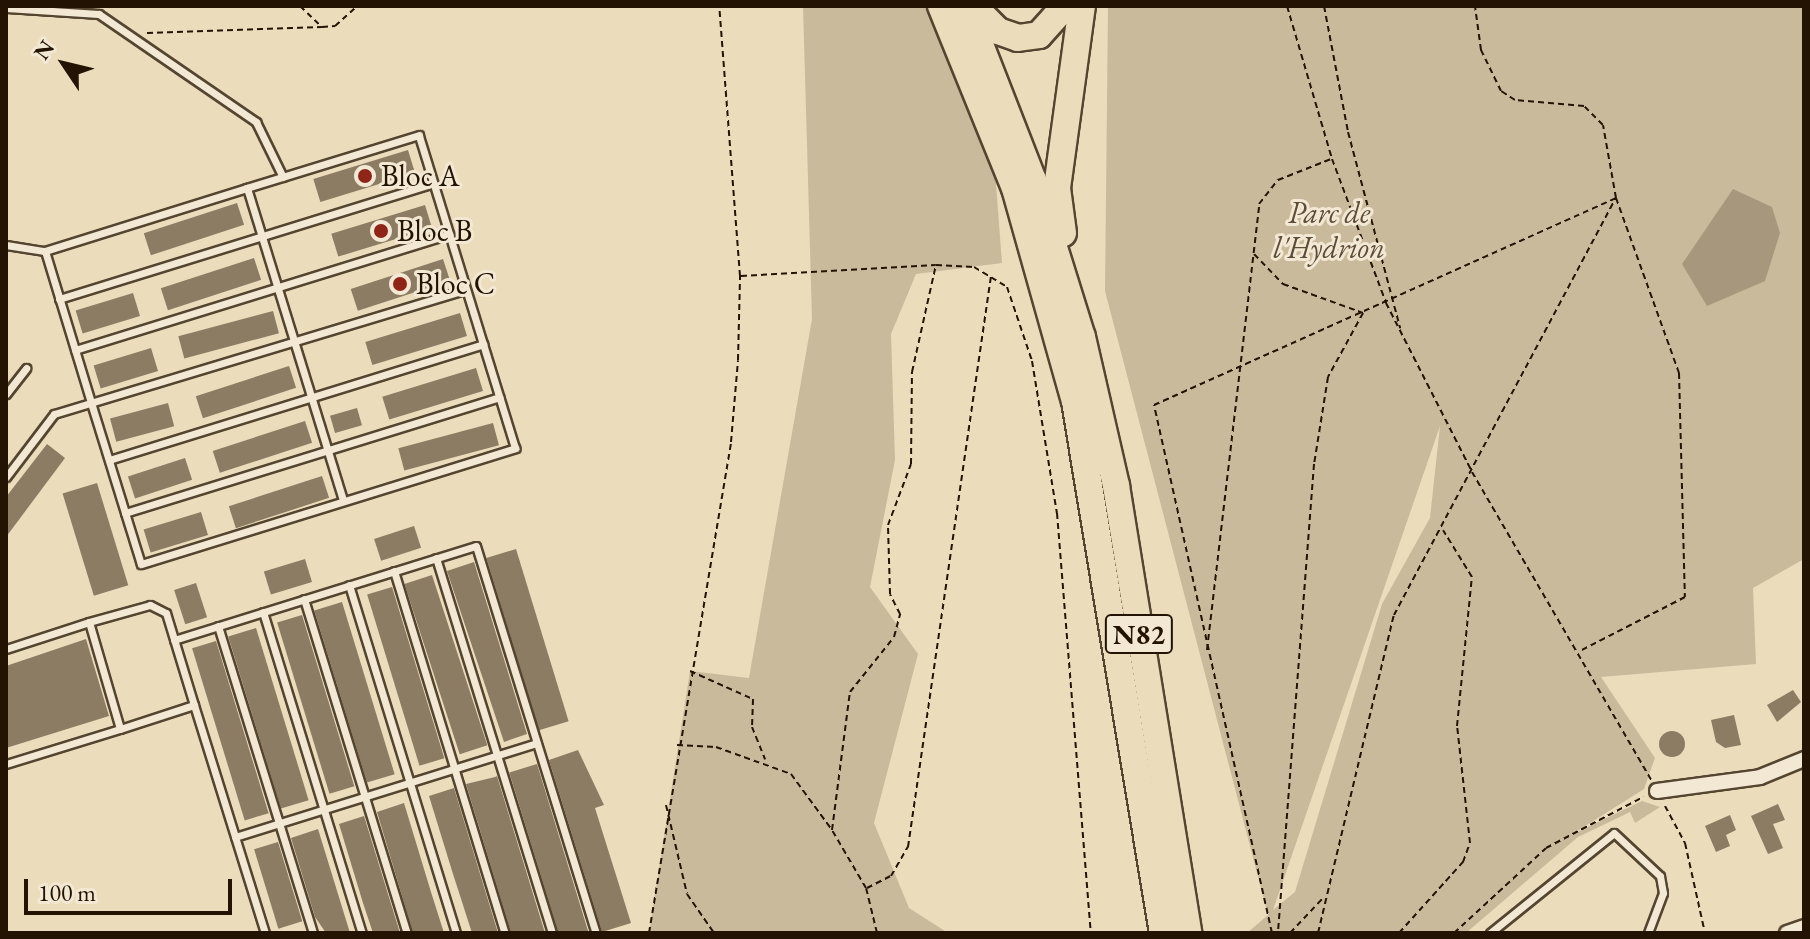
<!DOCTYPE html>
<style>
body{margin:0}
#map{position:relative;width:1810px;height:939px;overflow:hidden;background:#ebdcbc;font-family:"EB Garamond",serif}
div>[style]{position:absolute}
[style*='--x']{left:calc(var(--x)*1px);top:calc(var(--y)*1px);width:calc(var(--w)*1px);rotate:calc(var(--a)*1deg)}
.green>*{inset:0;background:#c9ba9c}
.water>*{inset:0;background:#a7987d}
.building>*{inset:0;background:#8b7c63;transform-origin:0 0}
.round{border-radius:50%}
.path>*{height:2px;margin-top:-1px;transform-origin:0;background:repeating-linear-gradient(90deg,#221302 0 6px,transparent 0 10px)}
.roads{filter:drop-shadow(2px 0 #544530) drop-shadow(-2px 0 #544530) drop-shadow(0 2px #544530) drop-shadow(0 -2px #544530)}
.lane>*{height:7px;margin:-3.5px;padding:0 3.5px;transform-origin:3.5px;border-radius:3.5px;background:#f2e8d3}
.street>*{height:14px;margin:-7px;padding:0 7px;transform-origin:7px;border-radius:7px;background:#f2e8d3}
.highway>*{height:26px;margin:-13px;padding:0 13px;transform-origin:13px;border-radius:13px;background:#ebdcbc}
.dots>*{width:22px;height:22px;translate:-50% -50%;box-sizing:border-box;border:4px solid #f2e8d3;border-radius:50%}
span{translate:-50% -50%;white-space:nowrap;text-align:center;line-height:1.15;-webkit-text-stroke:6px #f2e8d3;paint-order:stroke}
.shield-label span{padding:2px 6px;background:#f2e8d3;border:2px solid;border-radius:6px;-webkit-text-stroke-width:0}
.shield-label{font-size:28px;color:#221302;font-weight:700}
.poi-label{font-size:30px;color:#221302}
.left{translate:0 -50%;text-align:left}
.park-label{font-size:30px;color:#5c4d38;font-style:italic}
.frame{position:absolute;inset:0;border:8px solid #221302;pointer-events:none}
.north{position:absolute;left:24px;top:24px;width:80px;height:80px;-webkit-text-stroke:6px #f2e8d3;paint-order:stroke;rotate:305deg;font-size:22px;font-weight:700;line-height:32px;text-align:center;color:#221302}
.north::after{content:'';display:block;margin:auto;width:28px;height:36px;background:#221302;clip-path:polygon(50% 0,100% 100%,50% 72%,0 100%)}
.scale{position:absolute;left:24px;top:879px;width:208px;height:36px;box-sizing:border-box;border:4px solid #221302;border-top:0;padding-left:10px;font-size:24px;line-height:28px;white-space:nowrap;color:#221302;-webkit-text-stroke:6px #f2e8d3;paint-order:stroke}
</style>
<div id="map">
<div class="green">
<div style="clip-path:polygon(803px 6px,928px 6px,994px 158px,1002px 263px,916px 274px,891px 334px,895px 460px,870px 587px,918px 654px,874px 823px,909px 908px,948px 933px,649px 933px,690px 671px,749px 678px,812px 319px)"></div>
<div style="clip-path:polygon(evenodd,1108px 6px,1804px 6px,1804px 559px,1753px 588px,1756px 664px,1601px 677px,1655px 758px,1644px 789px,1571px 835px,1642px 801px,1660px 807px,1635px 823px,1630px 812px,1578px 837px,1466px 933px,1247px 933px,1268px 915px,1105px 291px,1108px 6px,1440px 426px,1430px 518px,1382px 604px,1295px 892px,1273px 910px,1440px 426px)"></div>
</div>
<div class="water">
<div style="clip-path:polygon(1733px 189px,1772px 207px,1780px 233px,1765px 281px,1707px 306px,1682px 264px)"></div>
</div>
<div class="building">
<div style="left:408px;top:150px;width:24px;height:99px;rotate:73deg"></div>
<div style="left:237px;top:203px;width:23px;height:98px;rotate:72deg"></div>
<div style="left:425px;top:205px;width:24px;height:98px;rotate:73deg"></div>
<div style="left:254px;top:258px;width:23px;height:98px;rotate:72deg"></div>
<div style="left:443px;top:259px;width:23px;height:97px;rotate:72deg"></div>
<div style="left:133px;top:293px;width:24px;height:60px;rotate:73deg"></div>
<div style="left:273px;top:311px;width:23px;height:98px;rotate:75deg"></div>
<div style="left:460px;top:313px;width:24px;height:99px;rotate:73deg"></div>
<div style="left:151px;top:348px;width:24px;height:60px;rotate:73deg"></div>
<div style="left:289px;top:366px;width:23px;height:98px;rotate:72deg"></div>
<div style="left:476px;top:368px;width:24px;height:98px;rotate:73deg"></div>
<div style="left:168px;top:403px;width:24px;height:60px;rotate:75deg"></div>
<div style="left:357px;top:408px;width:18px;height:28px;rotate:74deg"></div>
<div style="left:305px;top:421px;width:23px;height:97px;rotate:72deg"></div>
<div style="left:493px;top:423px;width:23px;height:98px;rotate:75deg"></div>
<div style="clip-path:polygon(47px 444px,65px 458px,6px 537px,6px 497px)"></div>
<div style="left:185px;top:458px;width:23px;height:60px;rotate:72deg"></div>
<div style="left:322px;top:476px;width:23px;height:98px;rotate:72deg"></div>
<div style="left:97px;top:483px;width:107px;height:36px;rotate:73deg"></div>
<div style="left:201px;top:512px;width:24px;height:60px;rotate:73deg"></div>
<div style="left:414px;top:526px;width:23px;height:42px;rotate:72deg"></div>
<div style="left:516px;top:549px;width:180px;height:31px;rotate:73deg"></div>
<div style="left:305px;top:559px;width:24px;height:43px;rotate:73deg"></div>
<div style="clip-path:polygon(474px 562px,527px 734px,504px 742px,447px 571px)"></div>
<div style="left:432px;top:575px;width:179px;height:29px;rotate:72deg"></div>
<div style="left:196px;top:583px;width:36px;height:23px;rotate:72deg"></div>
<div style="left:392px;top:587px;width:179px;height:26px;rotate:73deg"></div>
<div style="left:342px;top:602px;width:180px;height:29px;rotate:73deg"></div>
<div style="left:302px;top:615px;width:179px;height:26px;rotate:73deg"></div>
<div style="left:256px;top:628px;width:180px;height:29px;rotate:73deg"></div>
<div style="clip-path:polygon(86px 639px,109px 716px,6px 748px,6px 666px)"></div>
<div style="left:216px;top:641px;width:180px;height:25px;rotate:73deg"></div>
<div style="clip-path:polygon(1793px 690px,1801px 702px,1777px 722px,1767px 705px)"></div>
<div style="clip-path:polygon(1734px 715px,1741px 745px,1725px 748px,1716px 742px,1711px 720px)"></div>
<div class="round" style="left:1659px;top:731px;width:26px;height:26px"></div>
<div style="clip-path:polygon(578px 750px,604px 805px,595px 808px,631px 923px,602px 932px,549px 760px)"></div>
<div style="left:537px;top:764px;width:177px;height:29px;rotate:73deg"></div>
<div style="clip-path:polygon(495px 777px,497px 776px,545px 933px,511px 933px,466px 784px)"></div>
<div style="clip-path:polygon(454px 788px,498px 933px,472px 933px,453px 874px,429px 796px)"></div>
<div style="clip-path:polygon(404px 803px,431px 892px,444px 933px,413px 933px,377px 812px)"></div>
<div style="clip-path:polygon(1778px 804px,1785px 820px,1773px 824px,1783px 848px,1768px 854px,1751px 816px)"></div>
<div style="clip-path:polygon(1730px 815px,1736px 830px,1726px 835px,1730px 846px,1716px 852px,1705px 826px)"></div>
<div style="clip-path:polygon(364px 816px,400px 933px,373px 933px,363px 903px,339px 824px)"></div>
<div style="clip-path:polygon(318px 829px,350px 933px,326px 933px,315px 917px,291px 838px)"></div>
<div style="left:278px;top:842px;width:83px;height:25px;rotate:73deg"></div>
</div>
<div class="path">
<div style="--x:300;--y:6;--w:30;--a:44"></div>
<div style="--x:322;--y:27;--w:13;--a:-4"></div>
<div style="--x:335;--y:26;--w:30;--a:-42"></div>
<div style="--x:1287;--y:6;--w:159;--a:73.6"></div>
<div style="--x:1332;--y:159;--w:154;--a:69.4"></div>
<div style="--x:1386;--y:303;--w:190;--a:63"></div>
<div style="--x:1472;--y:472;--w:356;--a:59.8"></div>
<div style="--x:1324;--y:6;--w:128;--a:79.2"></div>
<div style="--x:1348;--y:132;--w:203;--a:75.1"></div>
<div style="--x:147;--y:33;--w:175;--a:-2"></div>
<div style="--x:1254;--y:254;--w:42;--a:46"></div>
<div style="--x:1283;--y:284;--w:85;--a:19.9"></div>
<div style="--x:1363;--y:313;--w:73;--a:118.7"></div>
<div style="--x:1328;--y:377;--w:88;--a:99.1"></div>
<div style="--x:1314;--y:464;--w:470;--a:94.4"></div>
<div style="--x:741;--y:276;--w:195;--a:-3.2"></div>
<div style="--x:936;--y:265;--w:38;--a:3"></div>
<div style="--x:974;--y:267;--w:39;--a:31"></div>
<div style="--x:1007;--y:287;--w:78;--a:71.3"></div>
<div style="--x:1032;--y:361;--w:154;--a:80.7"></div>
<div style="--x:1057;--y:513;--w:421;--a:85.4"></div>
<div style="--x:1207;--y:650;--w:449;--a:-83.3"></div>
<div style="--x:1259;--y:204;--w:31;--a:-52"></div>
<div style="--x:1278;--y:180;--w:57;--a:-21.6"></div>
<div style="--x:690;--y:671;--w:69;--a:24"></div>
<div style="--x:753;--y:699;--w:28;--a:92"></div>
<div style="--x:752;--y:727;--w:35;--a:68"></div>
<div style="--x:677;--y:745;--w:39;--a:3"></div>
<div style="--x:716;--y:747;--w:80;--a:19.8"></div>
<div style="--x:791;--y:774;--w:69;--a:53.8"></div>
<div style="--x:666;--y:805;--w:91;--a:76.7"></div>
<div style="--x:687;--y:894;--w:47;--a:55.3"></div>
<div style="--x:1665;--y:806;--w:42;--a:61.6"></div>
<div style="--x:1685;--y:843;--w:92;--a:77.5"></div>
<div style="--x:867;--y:888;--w:27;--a:-27"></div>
<div style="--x:891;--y:876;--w:34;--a:-60"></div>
<div style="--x:908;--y:847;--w:577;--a:-81.73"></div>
<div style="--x:649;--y:933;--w:498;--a:-80.5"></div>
<div style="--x:731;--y:442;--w:82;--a:-85.1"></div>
<div style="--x:738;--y:360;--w:84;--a:-88.6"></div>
<div style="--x:740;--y:276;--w:271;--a:-94.4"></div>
<div style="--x:877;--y:933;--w:46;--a:-103.7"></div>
<div style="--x:866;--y:888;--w:67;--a:-120.4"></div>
<div style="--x:832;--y:830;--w:139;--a:-82.6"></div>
<div style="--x:850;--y:692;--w:70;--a:-51.3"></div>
<div style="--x:894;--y:637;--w:24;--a:-75"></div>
<div style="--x:900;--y:614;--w:22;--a:-117"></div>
<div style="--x:890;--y:594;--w:69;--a:-91.7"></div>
<div style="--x:888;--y:525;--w:65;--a:-69.3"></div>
<div style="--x:911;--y:464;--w:92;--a:-89.4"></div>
<div style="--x:912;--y:372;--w:110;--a:-77.4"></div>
<div style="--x:1272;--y:933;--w:541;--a:-102.6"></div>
<div style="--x:1154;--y:405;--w:506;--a:-24.13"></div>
<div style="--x:1616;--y:198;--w:186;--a:70.2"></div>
<div style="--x:1679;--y:373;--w:224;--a:88.5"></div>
<div style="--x:1685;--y:597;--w:118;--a:152.8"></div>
<div style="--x:1290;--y:933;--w:48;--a:-46.7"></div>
<div style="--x:1318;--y:933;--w:327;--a:-76.6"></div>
<div style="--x:1394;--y:615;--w:472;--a:-62"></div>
<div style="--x:1616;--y:198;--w:74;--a:-100.1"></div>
<div style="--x:1603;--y:125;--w:27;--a:-135"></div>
<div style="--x:1584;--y:106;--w:69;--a:-175"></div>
<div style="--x:1515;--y:100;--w:17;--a:-147"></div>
<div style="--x:1501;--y:91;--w:46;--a:-116"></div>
<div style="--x:1481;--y:50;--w:44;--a:-97.8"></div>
<div style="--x:1399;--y:933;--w:96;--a:-48"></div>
<div style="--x:1463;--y:862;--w:20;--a:-70"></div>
<div style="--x:1470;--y:843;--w:118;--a:-96.3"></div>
<div style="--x:1457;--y:726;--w:150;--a:-84.3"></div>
<div style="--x:1472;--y:577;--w:55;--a:-121.7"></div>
<div style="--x:1454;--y:933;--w:125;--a:-42.7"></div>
<div style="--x:1546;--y:848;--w:110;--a:-27.7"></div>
</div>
<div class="roads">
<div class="lane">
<div style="--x:6;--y:8;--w:93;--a:3.7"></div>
<div style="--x:99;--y:14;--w:191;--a:34.5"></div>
<div style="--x:256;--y:122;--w:61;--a:63.9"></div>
<div style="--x:247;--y:188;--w:212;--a:162.7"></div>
<div style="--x:45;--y:251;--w:162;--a:73.1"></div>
<div style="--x:92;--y:406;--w:165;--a:72.8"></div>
<div style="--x:141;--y:564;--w:392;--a:-17.2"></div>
<div style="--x:515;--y:448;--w:327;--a:-107.1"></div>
<div style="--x:419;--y:135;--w:180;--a:162.9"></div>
<div style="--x:247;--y:188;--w:327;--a:72.9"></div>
<div style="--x:6;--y:245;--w:39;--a:9"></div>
<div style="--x:59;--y:299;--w:392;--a:-17.2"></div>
<div style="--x:75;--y:350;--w:392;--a:-17.2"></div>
<div style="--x:6;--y:394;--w:33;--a:-52"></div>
<div style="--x:109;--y:460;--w:392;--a:-17.2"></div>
<div style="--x:6;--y:477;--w:79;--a:-52.7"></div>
<div style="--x:54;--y:414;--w:430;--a:-16.8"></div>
<div style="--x:125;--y:513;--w:392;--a:-17.2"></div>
<div style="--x:436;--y:558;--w:393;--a:72.8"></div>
<div style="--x:394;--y:571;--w:379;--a:73"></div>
<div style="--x:349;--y:585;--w:364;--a:72.9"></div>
<div style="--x:304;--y:599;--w:350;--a:72.9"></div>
<div style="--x:263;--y:612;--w:336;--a:72.9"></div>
<div style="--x:218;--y:626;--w:321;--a:72.8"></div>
<div style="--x:174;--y:640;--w:316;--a:-17.3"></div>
<div style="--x:476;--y:546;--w:405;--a:72.8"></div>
<div style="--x:6;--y:649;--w:87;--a:-18"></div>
<div style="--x:194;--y:705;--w:239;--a:72.7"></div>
<div style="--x:6;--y:764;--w:119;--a:-17.1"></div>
<div style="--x:120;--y:729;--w:78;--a:-18"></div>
<div style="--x:194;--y:705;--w:96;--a:-106.9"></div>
<div style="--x:166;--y:613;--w:18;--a:-153"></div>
<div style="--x:150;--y:605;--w:63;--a:164.4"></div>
<div style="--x:89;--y:622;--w:111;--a:73.8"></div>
<div style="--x:235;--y:837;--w:316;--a:-17.3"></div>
<div style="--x:1490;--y:933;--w:159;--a:-38.9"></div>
<div style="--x:1614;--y:833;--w:63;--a:43.1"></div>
<div style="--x:1660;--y:876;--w:17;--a:80"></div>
<div style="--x:1663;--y:893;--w:43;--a:110.6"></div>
</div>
<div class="street">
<div style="--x:1657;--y:791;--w:104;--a:-7.7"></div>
<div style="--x:1760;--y:777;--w:48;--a:-22.2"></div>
<div style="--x:1787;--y:933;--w:18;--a:-19"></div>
</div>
<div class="highway">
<div style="--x:941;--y:6;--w:196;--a:67.9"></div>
<div style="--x:1015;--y:188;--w:221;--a:74.3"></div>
<div style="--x:1075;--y:401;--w:539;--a:80.61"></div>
<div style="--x:965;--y:6;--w:187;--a:68.7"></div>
<div style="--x:1033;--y:180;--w:164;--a:72.7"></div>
<div style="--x:1082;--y:337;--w:153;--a:77.1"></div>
<div style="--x:1116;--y:486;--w:453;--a:80.8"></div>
<div style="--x:973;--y:6;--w:35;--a:45"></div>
<div style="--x:998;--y:31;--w:21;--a:19"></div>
<div style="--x:1018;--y:38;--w:21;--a:-8"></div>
<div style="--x:1039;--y:35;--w:39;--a:-48"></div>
<div style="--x:1063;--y:233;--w:45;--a:-97.6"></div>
<div style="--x:1057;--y:188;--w:184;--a:-82.2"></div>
</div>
</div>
<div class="dots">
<div style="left:365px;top:176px;background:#8f2418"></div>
<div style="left:381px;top:231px;background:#8f2418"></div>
<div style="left:400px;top:284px;background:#8f2418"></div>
</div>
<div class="shield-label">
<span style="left:1139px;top:634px">N82</span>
</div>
<div class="poi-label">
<span class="left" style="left:381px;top:176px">Bloc A</span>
<span class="left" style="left:397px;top:231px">Bloc B</span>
<span class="left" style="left:416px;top:284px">Bloc C</span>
</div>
<div class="park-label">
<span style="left:1329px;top:230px">Parc de<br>l'Hydrion</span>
</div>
<div class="frame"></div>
<div class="north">N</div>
<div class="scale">100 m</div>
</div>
